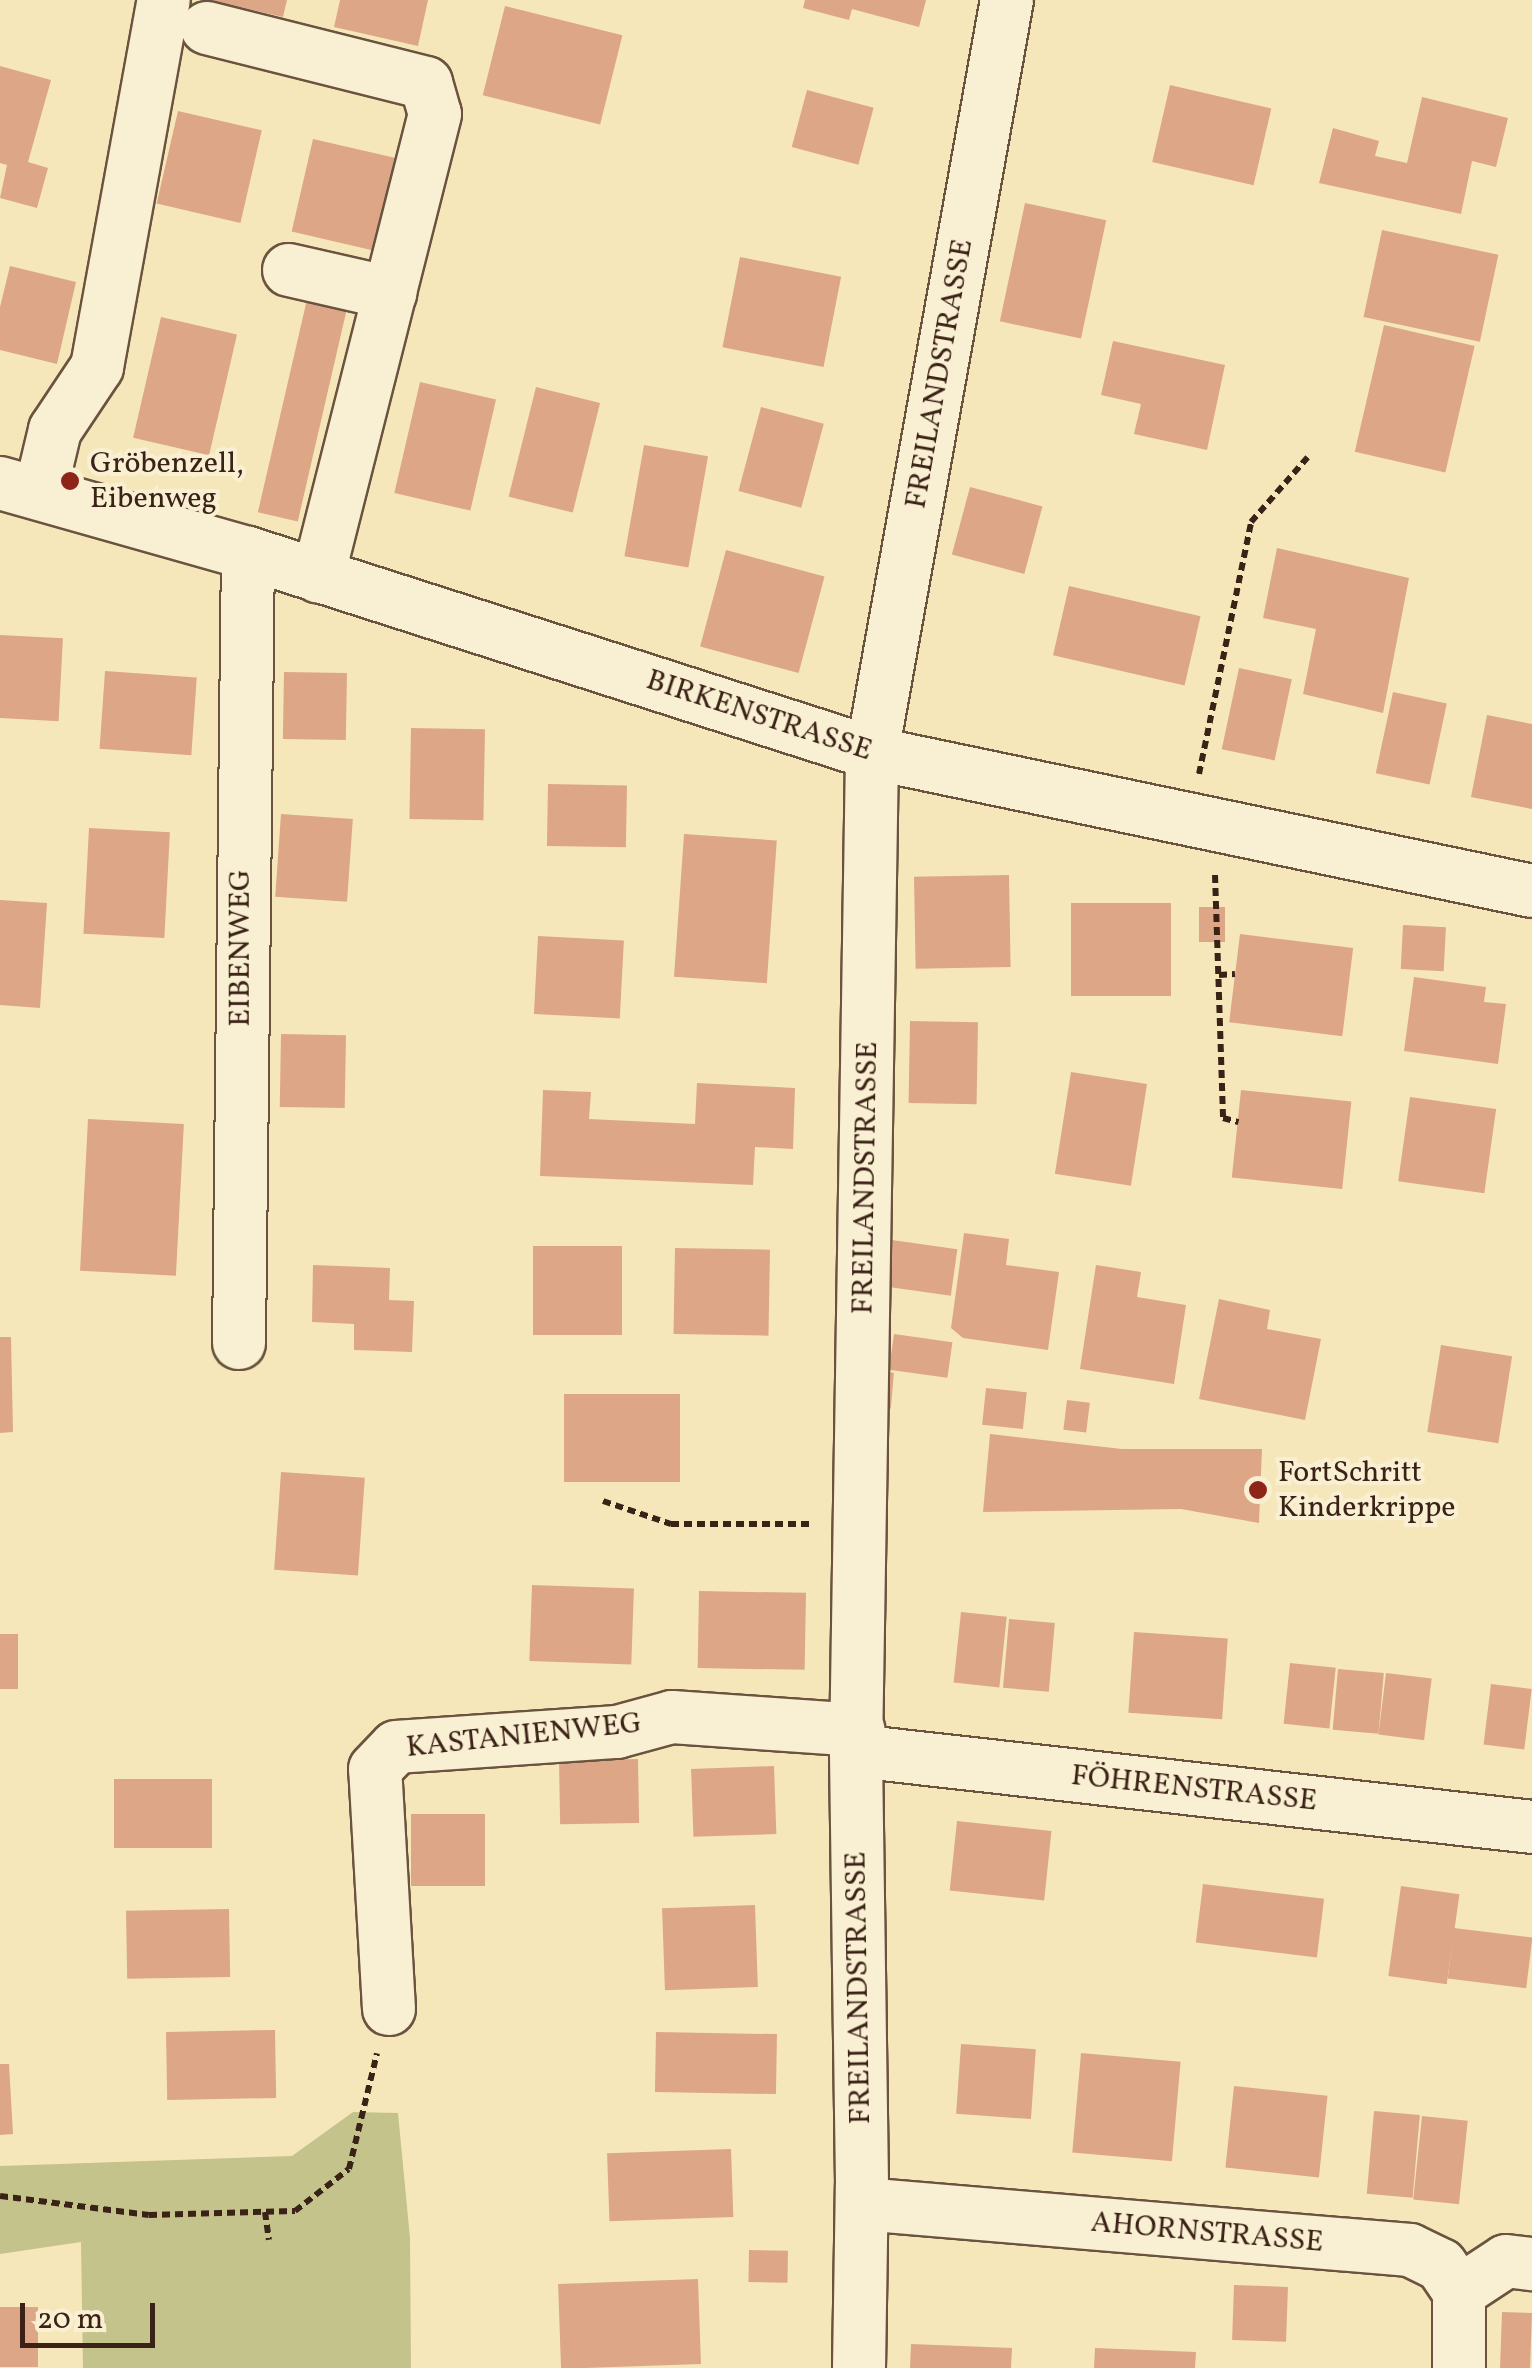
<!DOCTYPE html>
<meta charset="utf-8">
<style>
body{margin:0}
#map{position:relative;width:1532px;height:2368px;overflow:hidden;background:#f6e7bb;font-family:Vollkorn,serif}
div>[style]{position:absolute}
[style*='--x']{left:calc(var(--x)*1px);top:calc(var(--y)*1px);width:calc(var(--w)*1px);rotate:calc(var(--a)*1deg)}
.green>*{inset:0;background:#c3c38b}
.building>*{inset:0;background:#dda787;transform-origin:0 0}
.path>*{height:6px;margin-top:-3px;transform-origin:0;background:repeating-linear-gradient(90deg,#3b2216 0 8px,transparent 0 13px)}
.roads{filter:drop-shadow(2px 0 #6a533f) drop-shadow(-2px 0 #6a533f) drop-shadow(0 2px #6a533f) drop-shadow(0 -2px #6a533f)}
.minor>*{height:52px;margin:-26px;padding:0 26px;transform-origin:26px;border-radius:26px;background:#f9efd3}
.dots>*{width:28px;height:28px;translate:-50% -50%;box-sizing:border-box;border:5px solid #f9efd3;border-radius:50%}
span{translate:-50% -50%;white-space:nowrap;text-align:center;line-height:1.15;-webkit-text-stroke:8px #f9efd3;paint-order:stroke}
.street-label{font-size:30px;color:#3b2216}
.poi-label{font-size:30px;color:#3b2216}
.left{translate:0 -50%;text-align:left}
.scale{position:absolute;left:20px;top:2303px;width:135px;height:45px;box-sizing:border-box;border:5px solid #3b2216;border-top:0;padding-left:12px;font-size:30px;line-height:35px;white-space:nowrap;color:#3b2216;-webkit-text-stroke:8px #f9efd3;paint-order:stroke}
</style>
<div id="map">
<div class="green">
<div style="clip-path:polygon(353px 2112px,398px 2113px,410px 2238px,411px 2368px,83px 2368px,81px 2242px,0 2254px,0 2166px,292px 2156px)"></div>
</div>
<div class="building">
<div style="clip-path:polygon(211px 0,287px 0,283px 17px)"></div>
<div style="clip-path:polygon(340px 0,428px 0,418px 46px,334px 27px)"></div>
<div style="clip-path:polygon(805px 0,926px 0,919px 27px,852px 9px,849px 20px,803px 8px)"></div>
<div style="left:505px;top:6px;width:121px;height:92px;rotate:14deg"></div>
<div style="clip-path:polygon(0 66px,51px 80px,28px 162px,48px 168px,37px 208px,0 198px,7px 165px,0 163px)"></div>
<div style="left:1170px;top:85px;width:104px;height:79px;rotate:13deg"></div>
<div style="left:807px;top:90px;width:69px;height:59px;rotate:15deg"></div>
<div style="clip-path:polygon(1422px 97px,1508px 118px,1496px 167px,1472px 161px,1461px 214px,1319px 183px,1333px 128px,1379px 141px,1375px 156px,1407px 163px)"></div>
<div style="left:178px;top:111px;width:86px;height:95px;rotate:13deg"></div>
<div style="left:313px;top:139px;width:86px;height:95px;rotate:13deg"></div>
<div style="left:1025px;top:203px;width:83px;height:121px;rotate:12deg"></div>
<div style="left:1382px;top:230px;width:119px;height:89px;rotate:12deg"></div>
<div style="left:740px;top:257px;width:103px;height:92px;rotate:11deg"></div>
<div style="clip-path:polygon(10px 266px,76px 282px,57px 364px,0 350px,0 307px)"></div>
<div style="left:308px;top:295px;width:41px;height:223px;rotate:13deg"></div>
<div style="left:161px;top:317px;width:78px;height:124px;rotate:13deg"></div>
<div style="left:1384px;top:325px;width:93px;height:130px;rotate:13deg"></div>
<div style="clip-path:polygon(1113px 341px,1225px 365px,1207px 450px,1134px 434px,1141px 404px,1101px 395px)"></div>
<div style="left:420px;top:382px;width:78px;height:114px;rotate:13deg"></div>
<div style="left:536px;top:387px;width:66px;height:113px;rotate:14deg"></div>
<div style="left:761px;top:407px;width:65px;height:87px;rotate:15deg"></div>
<div style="left:644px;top:445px;width:65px;height:113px;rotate:10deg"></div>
<div style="left:970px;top:487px;width:75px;height:70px;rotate:15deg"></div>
<div style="clip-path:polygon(1277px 548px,1409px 578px,1383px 713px,1303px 694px,1316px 629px,1263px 618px)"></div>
<div style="left:726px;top:550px;width:102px;height:100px;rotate:15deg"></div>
<div style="left:1069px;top:586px;width:135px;height:71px;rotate:13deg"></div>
<div style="left:0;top:635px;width:63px;height:83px;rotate:3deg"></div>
<div style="left:1239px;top:668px;width:54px;height:83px;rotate:12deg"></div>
<div style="left:105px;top:671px;width:92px;height:78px;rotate:4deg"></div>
<div style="left:284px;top:672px;width:63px;height:67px;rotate:1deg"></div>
<div style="left:1393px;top:692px;width:55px;height:83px;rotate:12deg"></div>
<div style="clip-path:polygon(1487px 715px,1532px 724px,1532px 809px,1471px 797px)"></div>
<div style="left:411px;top:728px;width:74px;height:91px;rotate:1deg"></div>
<div style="left:548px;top:784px;width:79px;height:62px;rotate:1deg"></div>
<div style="left:281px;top:814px;width:72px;height:83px;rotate:4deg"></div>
<div style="left:89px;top:828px;width:81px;height:106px;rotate:3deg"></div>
<div style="left:684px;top:834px;width:93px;height:143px;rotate:4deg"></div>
<div style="left:1009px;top:875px;width:92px;height:95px;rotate:89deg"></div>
<div style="clip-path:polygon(0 900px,47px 903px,40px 1008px,0 1005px)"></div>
<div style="left:1171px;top:903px;width:93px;height:100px;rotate:90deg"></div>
<div style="left:1199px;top:907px;width:26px;height:35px"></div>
<div style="left:1403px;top:925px;width:43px;height:44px;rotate:3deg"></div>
<div style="left:1240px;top:934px;width:114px;height:89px;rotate:7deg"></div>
<div style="left:538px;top:936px;width:86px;height:78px;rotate:3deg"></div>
<div style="clip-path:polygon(1414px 977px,1486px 987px,1484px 1002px,1506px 1004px,1498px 1064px,1404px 1051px)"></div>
<div style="left:910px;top:1021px;width:68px;height:82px;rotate:1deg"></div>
<div style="left:281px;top:1034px;width:65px;height:73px;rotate:1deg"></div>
<div style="left:1071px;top:1072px;width:77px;height:103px;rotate:9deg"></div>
<div style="clip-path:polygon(697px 1083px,795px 1088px,793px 1149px,755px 1147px,753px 1185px,540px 1176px,543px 1090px,591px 1092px,589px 1119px,695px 1124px)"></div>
<div style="left:1241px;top:1090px;width:111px;height:88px;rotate:6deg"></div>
<div style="left:1410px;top:1097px;width:87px;height:85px;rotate:8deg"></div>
<div style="left:88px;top:1119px;width:96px;height:152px;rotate:3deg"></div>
<div style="clip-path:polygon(964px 1233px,1009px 1239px,1006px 1265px,1059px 1272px,1048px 1350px,963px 1338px,951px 1328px)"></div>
<div style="left:892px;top:1240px;width:66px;height:47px;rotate:8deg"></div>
<div style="left:533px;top:1246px;width:89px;height:89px"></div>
<div style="left:675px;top:1248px;width:95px;height:86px;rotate:1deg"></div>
<div style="clip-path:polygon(313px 1265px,390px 1268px,389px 1300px,414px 1301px,412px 1352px,354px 1350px,354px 1324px,312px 1322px)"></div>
<div style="clip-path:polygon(1096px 1265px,1141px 1272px,1137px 1297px,1186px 1305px,1174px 1384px,1080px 1369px)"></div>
<div style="clip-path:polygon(1219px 1299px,1270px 1310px,1267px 1329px,1321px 1339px,1305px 1420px,1199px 1399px)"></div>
<div style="left:894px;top:1334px;width:59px;height:36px;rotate:8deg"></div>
<div style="clip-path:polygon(0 1337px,11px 1337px,13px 1432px,0 1433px)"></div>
<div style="left:1441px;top:1345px;width:72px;height:88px;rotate:9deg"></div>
<div style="left:873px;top:1371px;width:21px;height:36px;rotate:5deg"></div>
<div style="left:986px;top:1388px;width:41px;height:37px;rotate:6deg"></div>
<div style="left:680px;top:1394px;width:88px;height:116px;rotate:90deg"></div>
<div style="left:1067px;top:1400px;width:23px;height:30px;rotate:7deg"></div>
<div style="clip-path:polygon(990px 1434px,1122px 1449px,1262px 1449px,1259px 1523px,1181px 1509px,983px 1512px)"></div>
<div style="left:281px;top:1472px;width:84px;height:98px;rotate:4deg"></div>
<div style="left:532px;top:1585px;width:102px;height:76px;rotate:2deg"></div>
<div style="left:699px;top:1591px;width:107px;height:77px;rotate:1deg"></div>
<div style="left:961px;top:1612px;width:46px;height:71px;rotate:6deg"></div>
<div style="left:1009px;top:1619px;width:46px;height:69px;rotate:5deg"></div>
<div style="left:1134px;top:1632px;width:94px;height:81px;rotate:4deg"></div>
<div style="left:0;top:1634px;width:18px;height:55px"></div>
<div style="left:1290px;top:1663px;width:46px;height:61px;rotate:6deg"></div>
<div style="left:1338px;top:1669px;width:46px;height:61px;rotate:5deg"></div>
<div style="left:1386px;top:1673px;width:46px;height:62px;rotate:7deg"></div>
<div style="left:1491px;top:1684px;width:41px;height:61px;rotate:7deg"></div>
<div style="left:638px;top:1759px;width:64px;height:79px;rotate:89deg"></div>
<div style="left:774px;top:1766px;width:68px;height:83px;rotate:88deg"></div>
<div style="left:114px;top:1779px;width:98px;height:69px"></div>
<div style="left:411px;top:1814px;width:74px;height:72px"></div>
<div style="left:957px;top:1821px;width:95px;height:70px;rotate:6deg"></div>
<div style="left:1203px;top:1884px;width:122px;height:59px;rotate:7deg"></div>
<div style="left:1401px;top:1886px;width:59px;height:91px;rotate:8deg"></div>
<div style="left:755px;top:1905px;width:82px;height:93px;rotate:88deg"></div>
<div style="left:229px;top:1909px;width:68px;height:103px;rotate:89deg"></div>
<div style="left:1454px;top:1928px;width:79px;height:51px;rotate:7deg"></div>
<div style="left:275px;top:2030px;width:68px;height:109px;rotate:89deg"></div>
<div style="left:656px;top:2032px;width:121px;height:60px;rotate:1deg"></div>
<div style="left:961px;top:2044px;width:75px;height:70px;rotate:4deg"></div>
<div style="left:1081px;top:2053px;width:100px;height:100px;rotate:5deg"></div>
<div style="clip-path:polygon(0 2064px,9px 2064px,13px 2134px,0 2135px)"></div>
<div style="left:1234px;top:2086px;width:94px;height:82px;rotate:6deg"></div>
<div style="left:1374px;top:2111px;width:46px;height:83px;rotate:5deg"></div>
<div style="left:1422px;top:2116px;width:46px;height:84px;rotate:6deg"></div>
<div style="left:731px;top:2149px;width:68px;height:124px;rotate:88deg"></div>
<div style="left:749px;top:2250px;width:39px;height:32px;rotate:1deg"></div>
<div style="left:698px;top:2279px;width:85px;height:140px;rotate:88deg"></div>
<div style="left:1234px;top:2285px;width:54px;height:55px;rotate:2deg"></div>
<div style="left:0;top:2307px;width:38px;height:60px"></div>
<div style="left:1502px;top:2312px;width:30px;height:56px;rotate:2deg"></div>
<div style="clip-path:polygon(911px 2344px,1012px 2348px,1011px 2368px,910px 2368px)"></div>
<div style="clip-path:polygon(1095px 2348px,1196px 2352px,1195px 2368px,1094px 2368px)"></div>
</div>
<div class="path">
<div style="--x:1199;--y:774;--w:257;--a:-78.3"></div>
<div style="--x:1251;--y:522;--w:86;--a:-48.8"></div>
<div style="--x:1215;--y:875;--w:243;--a:88.1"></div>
<div style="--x:1223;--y:1118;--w:16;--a:15"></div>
<div style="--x:1219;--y:975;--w:16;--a:-4"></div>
<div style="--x:603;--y:1501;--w:72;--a:18.7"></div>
<div style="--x:671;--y:1524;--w:142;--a:0"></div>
<div style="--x:0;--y:2196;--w:150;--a:7.3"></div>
<div style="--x:149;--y:2215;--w:146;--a:-1.6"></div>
<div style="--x:295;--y:2211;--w:68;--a:-37.9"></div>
<div style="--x:349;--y:2169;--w:119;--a:-76.4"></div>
<div style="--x:265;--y:2212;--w:28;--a:82"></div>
</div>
<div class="roads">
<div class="minor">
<div style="--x:207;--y:28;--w:226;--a:14.1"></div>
<div style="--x:426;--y:83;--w:32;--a:74"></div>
<div style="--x:435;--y:114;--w:477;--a:104.2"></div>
<div style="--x:289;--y:270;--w:104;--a:12.8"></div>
<div style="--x:0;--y:483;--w:258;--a:15.8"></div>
<div style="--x:248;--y:553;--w:655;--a:17.77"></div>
<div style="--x:872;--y:753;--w:674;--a:11.81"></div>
<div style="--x:40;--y:493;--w:65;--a:-76.6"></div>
<div style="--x:55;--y:430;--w:76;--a:-56.3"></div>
<div style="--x:97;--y:367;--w:373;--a:-79.7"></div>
<div style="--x:239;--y:1343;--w:790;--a:-89.35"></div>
<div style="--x:856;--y:1751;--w:680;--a:6.41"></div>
<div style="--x:389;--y:2009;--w:240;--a:-93.3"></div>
<div style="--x:375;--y:1769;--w:30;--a:-46"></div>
<div style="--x:396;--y:1747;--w:222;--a:-3.9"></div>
<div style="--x:617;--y:1732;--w:57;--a:-15.3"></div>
<div style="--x:672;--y:1717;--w:187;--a:4"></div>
<div style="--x:862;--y:2204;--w:550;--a:4.8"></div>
<div style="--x:1410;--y:2250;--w:34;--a:26"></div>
<div style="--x:1441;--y:2265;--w:32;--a:56"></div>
<div style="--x:1459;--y:2292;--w:76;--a:90"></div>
<div style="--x:1459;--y:2292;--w:56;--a:-33.4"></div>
<div style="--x:1506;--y:2261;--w:26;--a:7"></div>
<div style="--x:859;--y:2368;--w:184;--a:-89.1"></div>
<div style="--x:862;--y:2184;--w:433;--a:-90.8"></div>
<div style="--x:856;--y:1751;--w:998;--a:-89.08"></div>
<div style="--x:872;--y:753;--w:765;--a:-79.84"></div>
</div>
</div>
<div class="dots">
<div style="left:70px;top:481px;background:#8f2418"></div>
<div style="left:1258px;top:1490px;background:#8f2418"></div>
</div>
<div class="street-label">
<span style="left:940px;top:374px;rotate:-80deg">FREILANDSTRASSE</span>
<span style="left:759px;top:716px;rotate:18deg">BIRKENSTRASSE</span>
<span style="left:241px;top:948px;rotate:-90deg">EIBENWEG</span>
<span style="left:866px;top:1178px;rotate:-89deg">FREILANDSTRASSE</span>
<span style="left:524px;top:1736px;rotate:-6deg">KASTANIENWEG</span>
<span style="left:1194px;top:1789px;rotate:6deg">FÖHRENSTRASSE</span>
<span style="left:859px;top:1988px;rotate:-91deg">FREILANDSTRASSE</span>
<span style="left:1207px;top:2233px;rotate:5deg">AHORNSTRASSE</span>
</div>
<div class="poi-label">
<span class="left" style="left:90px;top:481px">Gröbenzell,<br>Eibenweg</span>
<span class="left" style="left:1278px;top:1490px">FortSchritt<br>Kinderkrippe</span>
</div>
<div class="scale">20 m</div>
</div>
